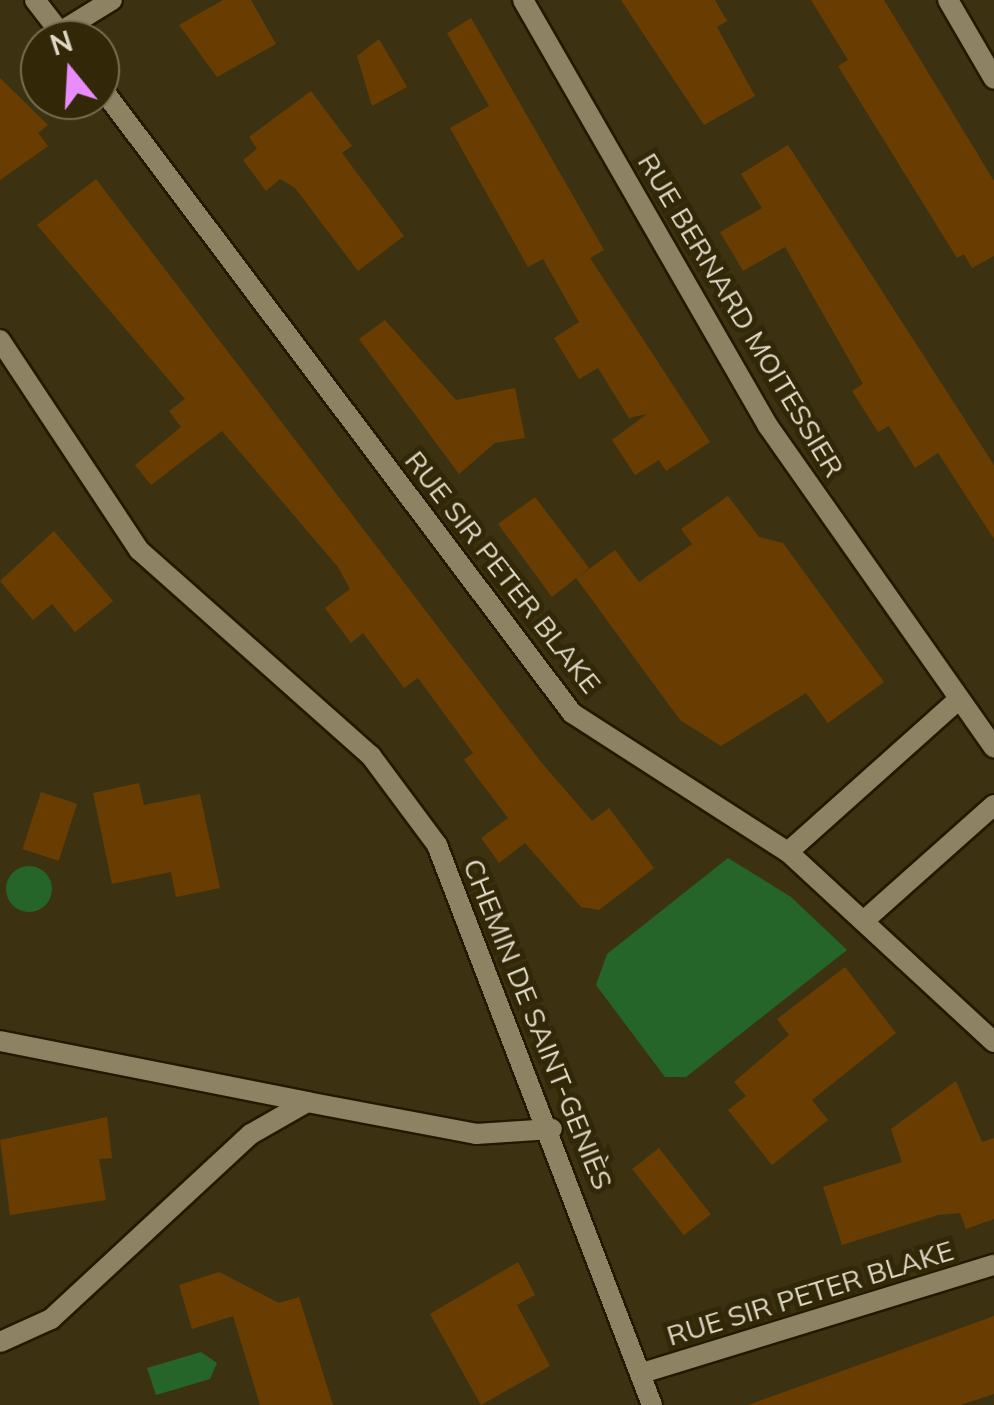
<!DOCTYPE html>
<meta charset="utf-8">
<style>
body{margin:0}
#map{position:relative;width:994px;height:1405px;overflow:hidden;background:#3c3212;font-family:Mulish,sans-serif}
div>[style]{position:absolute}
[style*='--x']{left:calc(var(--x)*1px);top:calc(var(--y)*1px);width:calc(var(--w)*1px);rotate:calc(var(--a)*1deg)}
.water>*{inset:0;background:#266529}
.round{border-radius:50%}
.building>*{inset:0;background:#693d01;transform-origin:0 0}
.roads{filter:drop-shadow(2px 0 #231900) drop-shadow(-2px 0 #231900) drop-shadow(0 2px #231900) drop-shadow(0 -2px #231900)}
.minor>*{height:20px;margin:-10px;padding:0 10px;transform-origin:10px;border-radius:10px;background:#8d8261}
span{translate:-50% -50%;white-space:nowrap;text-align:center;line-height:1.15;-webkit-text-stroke:10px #322807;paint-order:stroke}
.street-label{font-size:28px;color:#ded8c6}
.north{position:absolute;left:20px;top:20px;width:100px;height:100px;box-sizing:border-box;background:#322807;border:2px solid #776e53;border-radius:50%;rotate:342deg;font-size:28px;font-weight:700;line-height:40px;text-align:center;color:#ded8c6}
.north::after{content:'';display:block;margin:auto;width:35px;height:45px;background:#e98dfe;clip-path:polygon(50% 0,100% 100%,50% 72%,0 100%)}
</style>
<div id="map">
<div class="water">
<div style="clip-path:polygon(728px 858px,791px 897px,847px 950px,686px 1077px,665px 1077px,596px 985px,607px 954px)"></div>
<div class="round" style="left:6px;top:866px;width:46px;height:46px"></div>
<div style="clip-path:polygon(201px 1352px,217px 1363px,210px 1379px,156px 1395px,147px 1368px)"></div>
</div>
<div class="building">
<div style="clip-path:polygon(223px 0,251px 0,276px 44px,217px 77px,179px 25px)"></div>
<div style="clip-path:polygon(621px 0,715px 0,727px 21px,717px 27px,755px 96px,704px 125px)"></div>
<div style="clip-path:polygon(811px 0,884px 0,994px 181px,994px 256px,972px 268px,964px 254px,957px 258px,838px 66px,848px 60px)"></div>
<div style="clip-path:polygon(471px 18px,604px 250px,590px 258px,710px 442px,666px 471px,659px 460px,635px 475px,612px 440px,647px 414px,629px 418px,598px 368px,579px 379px,554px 338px,579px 322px,543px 259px,528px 267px,450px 128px,489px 106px,447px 33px)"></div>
<div style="clip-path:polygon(379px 39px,407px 87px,372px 106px,357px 56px)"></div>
<div style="clip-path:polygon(0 78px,48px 125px,38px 133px,48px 146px,0 180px)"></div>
<div style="clip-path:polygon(311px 91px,352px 146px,342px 153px,404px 236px,358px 271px,295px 188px,280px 179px,266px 191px,243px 160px,257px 149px,249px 137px)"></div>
<div style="clip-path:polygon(788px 145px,994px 465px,994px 539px,938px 453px,915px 468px,889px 426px,878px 432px,852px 391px,863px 384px,785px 247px,743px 271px,720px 232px,762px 208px,741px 174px)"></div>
<div style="clip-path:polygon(96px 179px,541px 762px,592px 821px,609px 808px,654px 868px,599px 910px,581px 907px,525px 843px,499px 863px,481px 838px,508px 818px,464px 760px,473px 753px,418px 678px,404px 688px,363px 633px,351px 643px,325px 608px,350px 589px,338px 567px,222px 431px,151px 485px,135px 465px,181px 427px,169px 411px,185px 399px,37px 225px)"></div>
<div style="clip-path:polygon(385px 320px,456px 400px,515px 388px,525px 438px,495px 443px,459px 474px,359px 339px)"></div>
<div style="clip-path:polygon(728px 496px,759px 537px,783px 543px,884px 682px,828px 723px,806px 693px,721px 746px,680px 720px,576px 578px,552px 597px,498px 524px,535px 497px,589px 568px,578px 577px,615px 550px,639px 582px,692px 544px,681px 529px)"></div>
<div style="clip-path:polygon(54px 531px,113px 601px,75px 632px,52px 604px,33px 620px,0 581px)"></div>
<div style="clip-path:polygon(139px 783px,144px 805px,200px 794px,220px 888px,176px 897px,171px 872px,112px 884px,93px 793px)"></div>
<div style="left:41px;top:792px;width:38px;height:60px;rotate:18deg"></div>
<div style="clip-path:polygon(845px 967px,896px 1033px,812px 1100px,828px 1120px,772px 1165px,728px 1110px,746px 1096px,734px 1082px,789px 1035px,777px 1019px)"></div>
<div style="clip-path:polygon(956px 1081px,982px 1142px,994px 1138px,994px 1219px,966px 1229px,960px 1213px,938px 1215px,842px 1245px,823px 1187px,902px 1162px,891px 1129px)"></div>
<div style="clip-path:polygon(107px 1117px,112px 1158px,99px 1159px,106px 1200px,10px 1215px,0 1140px)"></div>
<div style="left:659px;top:1148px;width:84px;height:34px;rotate:52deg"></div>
<div style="clip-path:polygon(518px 1262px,535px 1295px,517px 1305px,550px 1366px,481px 1405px,430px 1314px)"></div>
<div style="clip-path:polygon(219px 1272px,279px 1303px,299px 1297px,333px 1405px,260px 1405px,233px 1316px,192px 1329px,179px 1285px)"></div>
<div style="clip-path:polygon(994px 1316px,994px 1394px,960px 1405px,748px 1405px)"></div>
</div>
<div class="roads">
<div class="minor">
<div style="--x:35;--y:0;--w:51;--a:52.2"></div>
<div style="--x:523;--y:0;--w:491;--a:60.1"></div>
<div style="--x:768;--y:426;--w:393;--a:54.9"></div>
<div style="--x:948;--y:0;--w:91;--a:59.8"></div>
<div style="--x:60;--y:32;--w:61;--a:-31.6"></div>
<div style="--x:100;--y:86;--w:785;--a:53.03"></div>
<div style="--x:572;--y:713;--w:257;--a:32.8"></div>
<div style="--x:788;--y:852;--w:280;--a:42.7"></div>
<div style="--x:0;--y:340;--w:252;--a:56.5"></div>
<div style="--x:139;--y:550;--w:310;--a:41.6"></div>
<div style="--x:371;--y:756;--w:111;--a:53.4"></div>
<div style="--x:437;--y:845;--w:600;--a:69"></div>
<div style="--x:788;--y:852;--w:225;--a:-41.8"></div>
<div style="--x:867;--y:918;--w:170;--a:-41.7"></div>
<div style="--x:0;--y:1041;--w:313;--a:11.2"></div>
<div style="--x:0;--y:1342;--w:56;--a:-24.3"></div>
<div style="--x:51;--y:1319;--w:272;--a:-42.8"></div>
<div style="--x:251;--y:1134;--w:64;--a:-29.7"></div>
<div style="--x:307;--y:1102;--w:172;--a:10.7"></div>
<div style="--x:476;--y:1134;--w:76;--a:-3.8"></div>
<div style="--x:642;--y:1373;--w:368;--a:-17.1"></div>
</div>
</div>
<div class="street-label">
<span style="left:741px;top:315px;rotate:59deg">RUE BERNARD MOITESSIER</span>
<span style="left:503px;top:572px;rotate:52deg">RUE SIR PETER BLAKE</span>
<span style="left:538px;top:1024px;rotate:68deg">CHEMIN DE SAINT-GENIÈS</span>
<span style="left:810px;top:1293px;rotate:-17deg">RUE SIR PETER BLAKE</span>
</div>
<div class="north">N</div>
</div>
